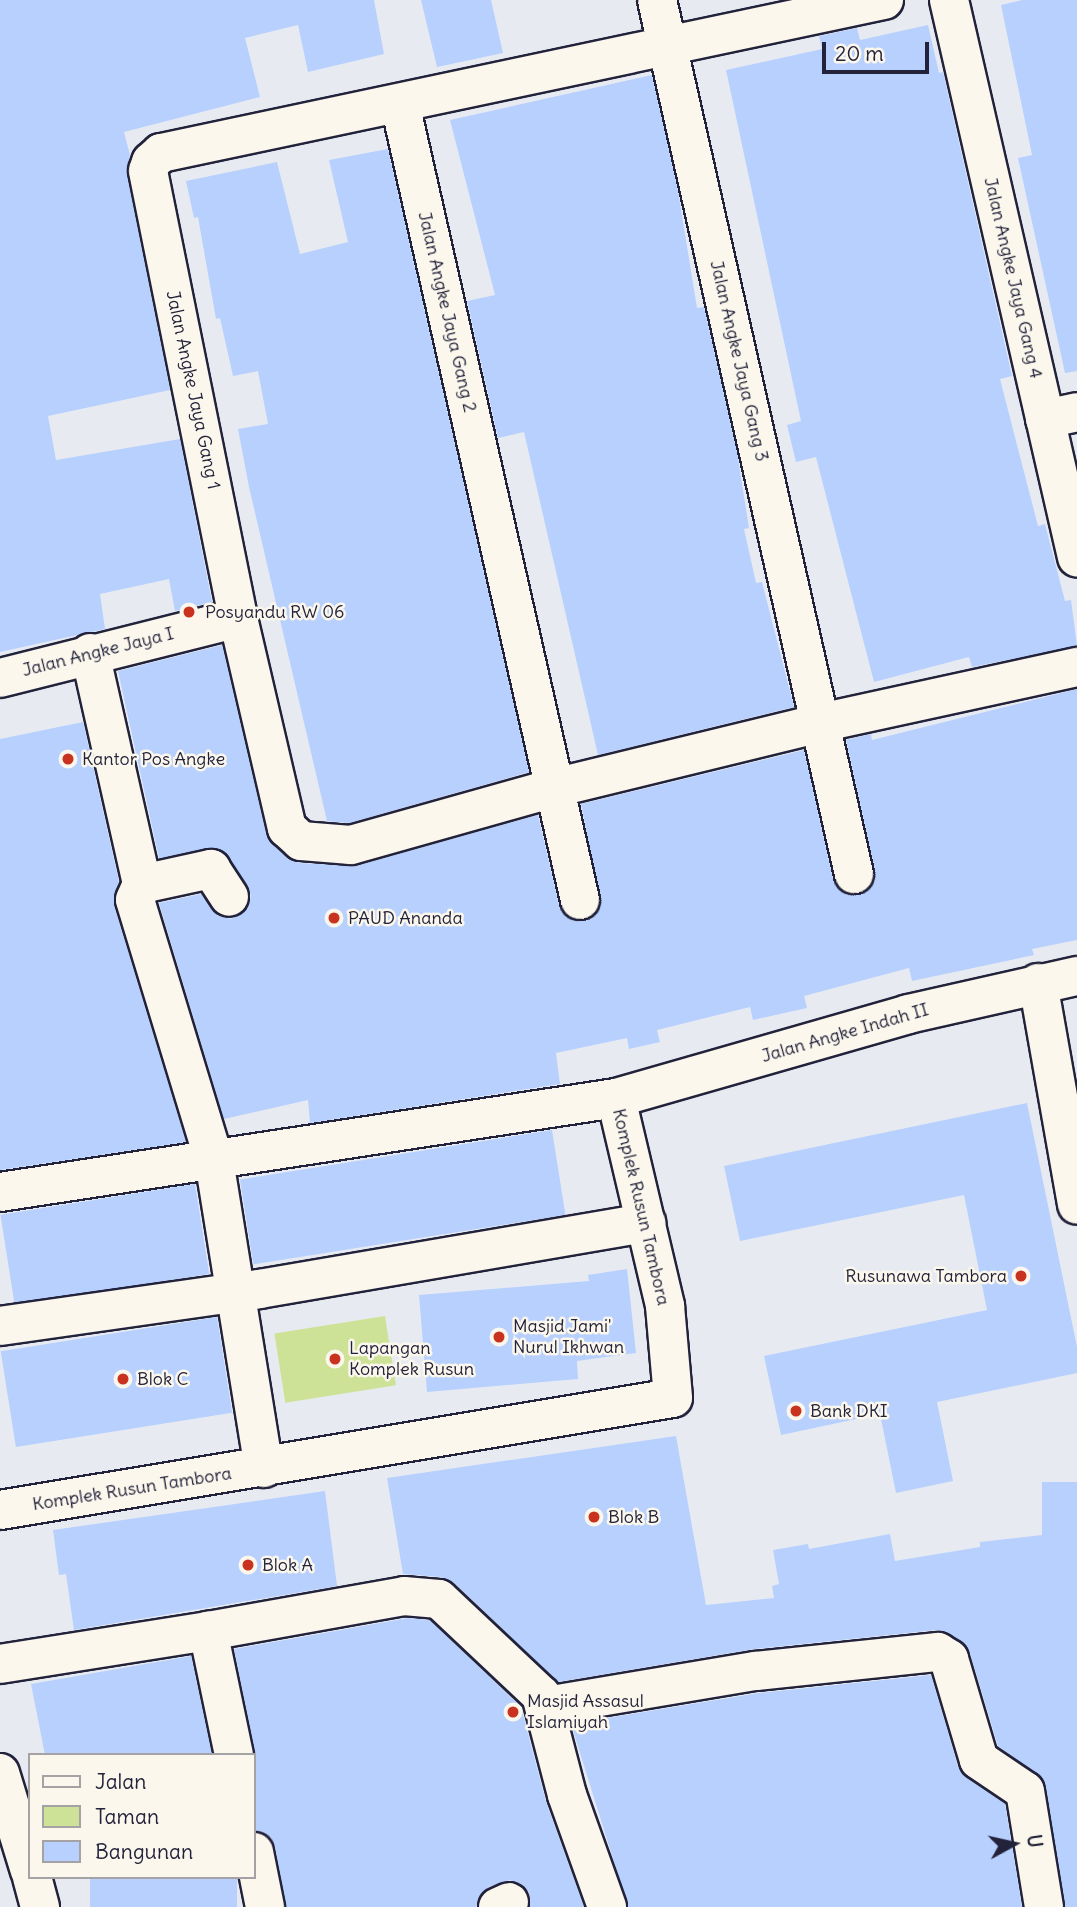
<!DOCTYPE html>
<style>
body{margin:0}
#map{position:relative;width:1077px;height:1907px;overflow:hidden;background:#e7ebf1;font-family:Delius,sans-serif}
div>[style]{position:absolute}
[style*='--x']{left:calc(var(--x)*1px);top:calc(var(--y)*1px);width:calc(var(--w)*1px);rotate:calc(var(--a)*1deg)}
.green>*{inset:0;background:#cde297;transform-origin:0 0}
.building>*{inset:0;background:#b7d0fe;transform-origin:0 0}
.roads{filter:drop-shadow(2px 0 #22223b) drop-shadow(-2px 0 #22223b) drop-shadow(0 2px #22223b) drop-shadow(0 -2px #22223b)}
.minor>*{height:38px;margin:-19px;padding:0 19px;transform-origin:19px;border-radius:19px;background:#fbf7ec}
.tertiary>*{height:38px;margin:-19px;padding:0 19px;transform-origin:19px;border-radius:19px;background:#fbf7ec}
.dots>*{width:19px;height:19px;translate:-50% -50%;box-sizing:border-box;border:4px solid #fbf7ec;border-radius:50%}
span{translate:-50% -50%;white-space:nowrap;text-align:center;line-height:1.15;-webkit-text-stroke:5px #fbf7ec;paint-order:stroke}
.street-label{font-size:18px;color:#22223b}
.poi-label{font-size:18px;color:#22223b}
.left{translate:0 -50%;text-align:left}
.right{translate:-100% -50%;text-align:right}
.legend{position:absolute;left:28px;top:1753px;width:228px;height:126px;box-sizing:border-box;background:#fbf7ec;border:2px solid #a4a2a5;margin:0;padding:9px 12px;list-style:none;font-size:21px;color:#22223b}
.legend li{display:flex;align-items:center;gap:14px;height:35px}
.legend b{width:35px;border:2px solid #a4a2a5}
.north{position:absolute;left:979px;top:1809px;width:70px;height:70px;-webkit-text-stroke:5px #fbf7ec;paint-order:stroke;rotate:82deg;font-size:19px;font-weight:700;line-height:28px;text-align:center;color:#22223b}
.north::after{content:'';display:block;margin:auto;width:24px;height:32px;background:#22223b;clip-path:polygon(50% 0,100% 100%,50% 72%,0 100%)}
.scale{position:absolute;left:822px;top:42px;width:107px;height:32px;box-sizing:border-box;border:4px solid #22223b;border-top:0;padding-left:9px;font-size:21px;line-height:24px;white-space:nowrap;color:#22223b;-webkit-text-stroke:5px #fbf7ec;paint-order:stroke}
</style>
<div id="map">
<div class="green">
<div style="left:385px;top:1316px;width:70px;height:112px;rotate:81deg"></div>
</div>
<div class="building">
<div style="clip-path:polygon(0 0,374px 0,384px 54px,308px 72px,298px 25px,245px 38px,260px 97px,124px 132px,130px 155px,127px 175px,170px 390px,48px 416px,56px 460px,180px 439px,212px 602px,175px 611px,169px 579px,100px 594px,105px 629px,0 652px)"></div>
<div style="clip-path:polygon(421px 0,491px 0,503px 53px,437px 67px)"></div>
<div style="clip-path:polygon(1022px 0,1077px 0,1077px 371px,1065px 373px,1018px 158px,1032px 155px,1001px 5px)"></div>
<div style="clip-path:polygon(928px 25px,939px 73px,943px 72px,1012px 376px,1000px 379px,1038px 526px,1045px 524px,1065px 601px,1071px 600px,1077px 646px,972px 667px,969px 657px,874px 682px,816px 457px,796px 462px,787px 425px,801px 421px,726px 70px,822px 49px,819px 36px,857px 28px,860px 40px)"></div>
<div style="clip-path:polygon(652px 75px,678px 191px,697px 308px,704px 307px,737px 452px,749px 528px,744px 529px,756px 583px,762px 582px,794px 707px,598px 755px,524px 432px,498px 438px,467px 301px,495px 295px,450px 120px)"></div>
<div style="clip-path:polygon(388px 149px,529px 772px,349px 823px,327px 821px,249px 487px,238px 429px,268px 424px,258px 371px,233px 376px,220px 318px,216px 319px,198px 217px,194px 218px,186px 181px,277px 162px,300px 254px,348px 242px,329px 160px)"></div>
<div style="clip-path:polygon(222px 645px,266px 833px,286px 857px,299px 863px,356px 866px,538px 815px,559px 905px,574px 921px,594px 916px,601px 906px,581px 804px,804px 750px,833px 879px,847px 895px,859px 895px,875px 881px,875px 870px,846px 740px,871px 734px,872px 740px,1077px 689px,1077px 940px,1032px 949px,1034px 955px,912px 981px,909px 968px,804px 996px,807px 1008px,753px 1020px,750px 1007px,657px 1030px,660px 1042px,629px 1049px,627px 1038px,556px 1053px,560px 1084px,310px 1123px,308px 1100px,224px 1119px,159px 903px,201px 894px,218px 916px,231px 919px,248px 908px,251px 895px,229px 857px,219px 849px,159px 858px,118px 671px)"></div>
<div style="clip-path:polygon(83px 722px,119px 882px,114px 906px,186px 1142px,0 1170px,0 739px)"></div>
<div style="clip-path:polygon(1027px 1103px,1077px 1347px,1077px 1373px,937px 1402px,953px 1481px,896px 1493px,880px 1414px,781px 1435px,764px 1356px,987px 1310px,964px 1195px,740px 1241px,724px 1166px)"></div>
<div style="left:552px;top:1130px;width:86px;height:316px;rotate:81deg"></div>
<div style="left:195px;top:1184px;width:91px;height:197px;rotate:81deg"></div>
<div style="clip-path:polygon(627px 1269px,636px 1353px,577px 1361px,578px 1379px,427px 1392px,419px 1295px,589px 1281px,588px 1275px)"></div>
<div style="left:217px;top:1317px;width:97px;height:219px;rotate:81deg"></div>
<div style="clip-path:polygon(676px 1436px,706px 1605px,774px 1598px,772px 1586px,779px 1584px,773px 1550px,808px 1544px,809px 1549px,890px 1534px,895px 1561px,980px 1547px,980px 1542px,1042px 1535px,1042px 1482px,1077px 1482px,1077px 1907px,1065px 1907px,1044px 1780px,998px 1746px,970px 1653px,950px 1634px,936px 1630px,754px 1649px,558px 1682px,454px 1583px,441px 1577px,403px 1574px,387px 1478px)"></div>
<div style="clip-path:polygon(325px 1491px,337px 1586px,74px 1630px,66px 1574px,59px 1575px,53px 1530px)"></div>
<div style="clip-path:polygon(408px 1618px,430px 1620px,521px 1707px,546px 1802px,584px 1907px,530px 1907px,529px 1892px,510px 1880px,488px 1887px,476px 1907px,286px 1907px,275px 1847px,270px 1837px,254px 1831px,255px 1751px,234px 1649px)"></div>
<div style="clip-path:polygon(191px 1656px,212px 1755px,45px 1755px,31px 1684px)"></div>
<div style="clip-path:polygon(931px 1675px,958px 1767px,967px 1778px,1005px 1804px,1022px 1907px,628px 1907px,571px 1724px,759px 1693px)"></div>
<div style="left:90px;top:1877px;width:147px;height:30px"></div>
</div>
<div class="roads">
<div class="minor">
<div style="--x:657;--y:0;--w:896;--a:77.3"></div>
<div style="--x:884;--y:0;--w:739;--a:168.05"></div>
<div style="--x:161;--y:153;--w:13;--a:138"></div>
<div style="--x:151;--y:162;--w:9;--a:108"></div>
<div style="--x:148;--y:171;--w:456;--a:78.6"></div>
<div style="--x:238;--y:618;--w:216;--a:76.9"></div>
<div style="--x:287;--y:828;--w:19;--a:43"></div>
<div style="--x:301;--y:841;--w:50;--a:4.6"></div>
<div style="--x:351;--y:845;--w:211;--a:-15.7"></div>
<div style="--x:554;--y:788;--w:274;--a:-13.7"></div>
<div style="--x:820;--y:723;--w:263;--a:-12.3"></div>
<div style="--x:949;--y:0;--w:572;--a:77.06"></div>
<div style="--x:400;--y:104;--w:816;--a:77.26"></div>
<div style="--x:1045;--y:419;--w:33;--a:-12"></div>
<div style="--x:90;--y:653;--w:237;--a:77.3"></div>
<div style="--x:142;--y:884;--w:17;--a:114"></div>
<div style="--x:135;--y:900;--w:272;--a:73.1"></div>
<div style="--x:214;--y:1160;--w:312;--a:80.8"></div>
<div style="--x:0;--y:678;--w:245;--a:-14.1"></div>
<div style="--x:142;--y:884;--w:71;--a:-12.3"></div>
<div style="--x:211;--y:869;--w:33;--a:57"></div>
<div style="--x:1038;--y:983;--w:225;--a:80"></div>
<div style="--x:616;--y:1098;--w:214;--a:76.7"></div>
<div style="--x:665;--y:1306;--w:92;--a:85"></div>
<div style="--x:0;--y:1192;--w:623;--a:-8.68"></div>
<div style="--x:616;--y:1098;--w:304;--a:-16"></div>
<div style="--x:908;--y:1014;--w:173;--a:-12.7"></div>
<div style="--x:0;--y:1326;--w:262;--a:-8.1"></div>
<div style="--x:259;--y:1289;--w:393;--a:-9.7"></div>
<div style="--x:0;--y:1510;--w:682;--a:-9.45"></div>
<div style="--x:0;--y:1664;--w:211;--a:-9"></div>
<div style="--x:546;--y:1706;--w:213;--a:-9.5"></div>
<div style="--x:756;--y:1671;--w:183;--a:-6"></div>
<div style="--x:938;--y:1652;--w:13;--a:32"></div>
<div style="--x:949;--y:1659;--w:105;--a:73.5"></div>
<div style="--x:979;--y:1760;--w:55;--a:34"></div>
<div style="--x:1025;--y:1791;--w:118;--a:80.7"></div>
<div style="--x:234;--y:1755;--w:127;--a:-101.8"></div>
<div style="--x:208;--y:1631;--w:199;--a:-10.1"></div>
<div style="--x:404;--y:1596;--w:35;--a:5"></div>
<div style="--x:439;--y:1599;--w:140;--a:43.3"></div>
<div style="--x:541;--y:1695;--w:103;--a:75.4"></div>
<div style="--x:567;--y:1795;--w:119;--a:70.3"></div>
<div style="--x:254;--y:1852;--w:56;--a:78.7"></div>
<div style="--x:498;--y:1907;--w:12;--a:-24"></div>
</div>
<div class="tertiary">
<div style="--x:0;--y:1773;--w:102;--a:73"></div>
<div style="--x:32;--y:1877;--w:31;--a:75"></div>
</div>
</div>
<div class="dots">
<div style="left:189px;top:612px;background:#c8321e"></div>
<div style="left:68px;top:759px;background:#c8321e"></div>
<div style="left:334px;top:918px;background:#c8321e"></div>
<div style="left:1021px;top:1276px;background:#c8321e"></div>
<div style="left:499px;top:1337px;background:#c8321e"></div>
<div style="left:335px;top:1359px;background:#c8321e"></div>
<div style="left:123px;top:1379px;background:#c8321e"></div>
<div style="left:796px;top:1411px;background:#c8321e"></div>
<div style="left:594px;top:1517px;background:#c8321e"></div>
<div style="left:248px;top:1565px;background:#c8321e"></div>
<div style="left:513px;top:1712px;background:#c8321e"></div>
</div>
<div class="street-label">
<span style="left:1013px;top:278px;rotate:77deg">Jalan Angke Jaya Gang 4</span>
<span style="left:447px;top:312px;rotate:77deg">Jalan Angke Jaya Gang 2</span>
<span style="left:739px;top:361px;rotate:77deg">Jalan Angke Jaya Gang 3</span>
<span style="left:193px;top:390px;rotate:78deg">Jalan Angke Jaya Gang 1</span>
<span style="left:98px;top:652px;rotate:-14deg">Jalan Angke Jaya I</span>
<span style="left:845px;top:1033px;rotate:-16deg">Jalan Angke Indah II</span>
<span style="left:641px;top:1207px;rotate:77deg">Komplek Rusun Tambora</span>
<span style="left:132px;top:1489px;rotate:-9deg">Komplek Rusun Tambora</span>
</div>
<div class="poi-label">
<span class="left" style="left:205px;top:612px">Posyandu RW 06</span>
<span class="left" style="left:82px;top:759px">Kantor Pos Angke</span>
<span class="left" style="left:348px;top:918px">PAUD Ananda</span>
<span class="right" style="left:1007px;top:1276px">Rusunawa Tambora</span>
<span class="left" style="left:513px;top:1337px">Masjid Jami'<br>Nurul Ikhwan</span>
<span class="left" style="left:349px;top:1359px">Lapangan<br>Komplek Rusun</span>
<span class="left" style="left:137px;top:1379px">Blok C</span>
<span class="left" style="left:810px;top:1411px">Bank DKI</span>
<span class="left" style="left:608px;top:1517px">Blok B</span>
<span class="left" style="left:262px;top:1565px">Blok A</span>
<span class="left" style="left:527px;top:1712px">Masjid Assasul<br>Islamiyah</span>
</div>
<ul class="legend">
<li><b style="height:9px;background:#fbf7ec"></b>Jalan</li>
<li><b style="height:19px;background:#cde297"></b>Taman</li>
<li><b style="height:19px;background:#b7d0fe"></b>Bangunan</li>
</ul>
<div class="north">U</div>
<div class="scale">20 m</div>
</div>
